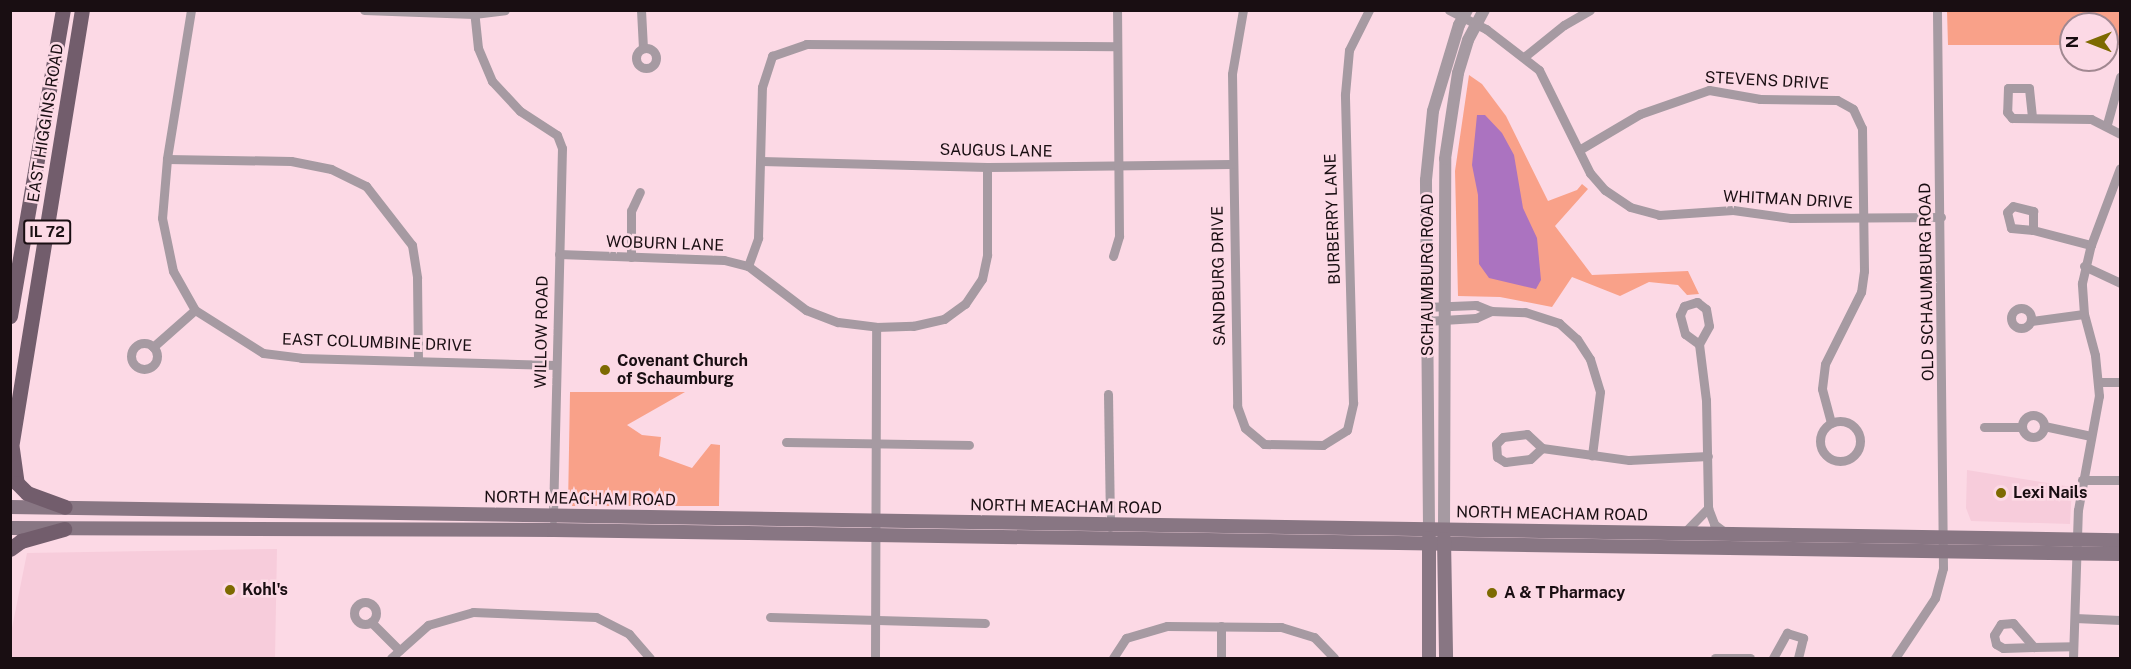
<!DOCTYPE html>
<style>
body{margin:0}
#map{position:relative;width:2131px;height:669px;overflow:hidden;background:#fcd9e5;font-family:"Public Sans",sans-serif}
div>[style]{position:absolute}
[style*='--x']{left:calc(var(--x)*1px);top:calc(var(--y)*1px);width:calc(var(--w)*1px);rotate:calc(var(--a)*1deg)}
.built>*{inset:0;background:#f7ccdb}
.green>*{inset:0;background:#f9a189}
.water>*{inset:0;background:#ab73c0}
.minor>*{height:9px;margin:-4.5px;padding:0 4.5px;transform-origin:4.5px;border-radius:4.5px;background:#a69aa2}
.minor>.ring{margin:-4.5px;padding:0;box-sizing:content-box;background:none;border:9px solid #a69aa2;border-radius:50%}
.tertiary>*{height:12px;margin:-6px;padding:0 6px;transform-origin:6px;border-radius:6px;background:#a69aa2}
.secondary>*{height:14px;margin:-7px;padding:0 7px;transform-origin:7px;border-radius:7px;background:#887683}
.primary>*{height:15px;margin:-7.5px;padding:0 7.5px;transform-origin:7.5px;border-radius:7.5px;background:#725d6c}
.dots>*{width:16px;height:16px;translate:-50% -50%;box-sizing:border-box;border:3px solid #fcd9e5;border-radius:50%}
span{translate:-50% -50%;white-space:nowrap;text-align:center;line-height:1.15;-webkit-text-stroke:5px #fcd9e5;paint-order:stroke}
.shield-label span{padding:2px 4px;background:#fcd9e5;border:2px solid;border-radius:4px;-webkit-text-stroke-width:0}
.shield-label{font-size:15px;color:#190e12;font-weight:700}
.street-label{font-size:16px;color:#190e12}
.poi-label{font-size:16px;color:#190e12;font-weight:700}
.left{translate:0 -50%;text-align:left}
.frame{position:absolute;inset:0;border:12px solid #190e12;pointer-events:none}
.north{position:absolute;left:2059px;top:12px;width:60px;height:60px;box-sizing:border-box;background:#fcd9e5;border:2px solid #a18891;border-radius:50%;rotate:270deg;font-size:16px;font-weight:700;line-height:24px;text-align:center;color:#190e12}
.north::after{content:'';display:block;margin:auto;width:21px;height:27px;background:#7d6a01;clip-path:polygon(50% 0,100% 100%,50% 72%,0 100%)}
</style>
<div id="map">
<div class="built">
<div style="clip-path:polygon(1967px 470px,2072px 487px,2070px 524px,1971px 521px,1966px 508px)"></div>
<div style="clip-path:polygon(277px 549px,275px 658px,11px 658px,11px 633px,27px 553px)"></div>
</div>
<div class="green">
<div style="clip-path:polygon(1947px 11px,2120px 11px,2120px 45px,2107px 45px,2107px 24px,2071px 24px,2071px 45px,1948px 45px)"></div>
<div style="clip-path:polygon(1469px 75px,1482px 84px,1506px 116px,1548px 201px,1577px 190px,1582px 184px,1588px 189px,1555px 226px,1592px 275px,1688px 271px,1699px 294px,1687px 295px,1678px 285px,1649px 282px,1620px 296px,1572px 277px,1552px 307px,1500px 297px,1458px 296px,1455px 171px)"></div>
<div style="clip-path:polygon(570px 392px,685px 392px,627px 425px,642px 435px,661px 437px,659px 456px,692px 468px,711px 444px,720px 445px,719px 506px,568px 506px)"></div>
</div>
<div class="water">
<div style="clip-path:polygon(1477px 115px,1485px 115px,1502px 133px,1514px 155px,1523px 208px,1537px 238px,1541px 280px,1536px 289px,1489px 278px,1479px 264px,1478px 195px,1472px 165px)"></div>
</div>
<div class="minor">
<div style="--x:191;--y:10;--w:151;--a:99.2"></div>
<div style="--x:167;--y:159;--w:59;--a:94.8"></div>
<div style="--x:162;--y:218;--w:54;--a:78.3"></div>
<div style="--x:173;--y:271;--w:45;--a:60.6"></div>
<div style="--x:195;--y:310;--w:80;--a:32.3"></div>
<div style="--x:263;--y:353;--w:38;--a:7"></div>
<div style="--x:301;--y:358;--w:255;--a:1.6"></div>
<div style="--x:364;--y:10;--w:110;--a:2.1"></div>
<div style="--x:474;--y:14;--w:31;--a:-7"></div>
<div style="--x:474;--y:10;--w:38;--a:84"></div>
<div style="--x:478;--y:48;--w:36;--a:67"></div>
<div style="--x:492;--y:81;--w:41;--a:47"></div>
<div style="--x:520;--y:111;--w:44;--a:33"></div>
<div style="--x:557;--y:135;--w:14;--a:69"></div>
<div style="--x:562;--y:148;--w:371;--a:91.4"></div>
<div style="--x:641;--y:10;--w:37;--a:87"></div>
<div style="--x:1243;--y:10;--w:65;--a:99.8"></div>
<div style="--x:1232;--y:74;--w:332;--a:89.1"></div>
<div style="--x:1237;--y:406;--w:23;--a:70"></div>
<div style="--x:1245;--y:428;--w:25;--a:40"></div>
<div style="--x:1264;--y:444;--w:59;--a:1"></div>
<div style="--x:1323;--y:445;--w:28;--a:-32"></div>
<div style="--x:1347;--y:430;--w:28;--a:-77"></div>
<div style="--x:1353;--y:403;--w:309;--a:-91.5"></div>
<div style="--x:1345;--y:94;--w:44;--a:-84.8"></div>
<div style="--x:1349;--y:50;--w:45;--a:-63.4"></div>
<div style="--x:1449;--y:10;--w:42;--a:27.2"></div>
<div style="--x:1486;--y:29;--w:67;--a:37.7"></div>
<div style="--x:1539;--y:70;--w:115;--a:63.7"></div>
<div style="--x:1590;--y:173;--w:23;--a:49"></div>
<div style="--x:1605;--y:190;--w:30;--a:34"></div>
<div style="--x:1630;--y:207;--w:30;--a:15"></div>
<div style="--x:1659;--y:215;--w:74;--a:-3.9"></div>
<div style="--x:1733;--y:210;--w:59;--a:7.9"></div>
<div style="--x:1791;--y:218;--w:150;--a:-0.4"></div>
<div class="ring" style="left:636px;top:48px;width:11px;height:11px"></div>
<div style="--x:1524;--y:57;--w:51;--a:-38.7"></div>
<div style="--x:1564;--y:25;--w:30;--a:-30"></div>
<div style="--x:2032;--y:117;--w:29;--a:-96"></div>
<div style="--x:2029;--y:88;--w:21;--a:180"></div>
<div style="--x:2008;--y:88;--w:24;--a:92"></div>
<div style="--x:2007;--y:112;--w:8;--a:50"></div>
<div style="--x:2012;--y:118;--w:79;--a:0.7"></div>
<div style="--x:2091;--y:119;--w:33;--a:27"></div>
<div style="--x:2107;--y:124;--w:49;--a:-74.5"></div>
<div style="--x:1579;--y:150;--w:71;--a:-30.5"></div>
<div style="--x:1640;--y:114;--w:73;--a:-19.2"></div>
<div style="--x:1709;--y:90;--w:52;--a:10"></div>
<div style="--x:1760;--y:99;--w:77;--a:0.7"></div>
<div style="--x:1837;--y:100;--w:18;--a:29"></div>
<div style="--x:1853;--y:109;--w:21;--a:65"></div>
<div style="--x:1862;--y:128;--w:143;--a:89.2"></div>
<div style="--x:1864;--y:271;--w:21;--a:98"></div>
<div style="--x:1861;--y:292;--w:80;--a:116.6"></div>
<div style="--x:1825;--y:364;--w:25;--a:97"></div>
<div style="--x:1822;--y:389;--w:35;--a:75"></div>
<div style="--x:167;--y:159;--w:124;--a:0.9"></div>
<div style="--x:291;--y:161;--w:41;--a:11.3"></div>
<div style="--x:331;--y:169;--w:39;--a:26"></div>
<div style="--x:366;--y:186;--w:75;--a:52.1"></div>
<div style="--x:412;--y:245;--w:33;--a:81"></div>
<div style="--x:417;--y:278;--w:81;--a:89.3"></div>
<div style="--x:761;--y:161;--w:226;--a:1.5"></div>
<div style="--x:987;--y:167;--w:244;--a:-0.7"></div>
<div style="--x:2033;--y:230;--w:22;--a:-175"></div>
<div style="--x:2011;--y:228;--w:16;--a:-104"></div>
<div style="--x:2007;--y:212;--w:8;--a:-45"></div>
<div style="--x:2013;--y:206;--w:21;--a:14"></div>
<div style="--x:2033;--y:211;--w:19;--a:90"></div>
<div style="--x:2033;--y:230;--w:60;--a:14.5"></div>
<div style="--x:559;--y:254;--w:165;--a:2.1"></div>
<div style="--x:724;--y:260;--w:25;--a:14"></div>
<div style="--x:748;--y:266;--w:73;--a:37.2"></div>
<div style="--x:806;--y:310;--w:34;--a:21"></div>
<div style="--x:838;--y:322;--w:38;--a:7"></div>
<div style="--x:876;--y:327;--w:37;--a:-2"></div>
<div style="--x:913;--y:326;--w:32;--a:-13"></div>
<div style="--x:944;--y:319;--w:26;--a:-36"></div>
<div style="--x:965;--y:304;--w:30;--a:-56"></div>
<div style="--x:982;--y:279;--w:25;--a:-78"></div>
<div style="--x:987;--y:255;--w:88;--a:-90"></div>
<div style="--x:1113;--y:256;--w:21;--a:-73"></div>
<div style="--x:1119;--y:236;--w:226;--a:-90.5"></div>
<div style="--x:631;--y:257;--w:46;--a:-90"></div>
<div style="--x:631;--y:211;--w:21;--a:-65"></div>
<div style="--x:748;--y:266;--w:30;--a:-70"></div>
<div style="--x:758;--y:238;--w:151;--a:-88.5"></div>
<div style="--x:762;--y:87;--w:33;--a:-72"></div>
<div style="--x:772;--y:56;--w:36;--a:-19"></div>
<div style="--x:806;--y:44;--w:311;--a:0.4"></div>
<div style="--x:2084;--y:266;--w:40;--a:25"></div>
<div style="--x:1426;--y:307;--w:50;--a:-2.3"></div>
<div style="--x:1476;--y:305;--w:16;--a:22"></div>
<div style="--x:1491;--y:311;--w:34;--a:2"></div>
<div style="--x:1525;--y:312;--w:36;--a:18"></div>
<div style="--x:1559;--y:323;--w:24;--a:42"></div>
<div style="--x:1577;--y:339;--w:24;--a:57"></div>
<div style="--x:1590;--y:359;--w:34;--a:73"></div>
<div style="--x:1600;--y:392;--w:64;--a:97.2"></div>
<div class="ring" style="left:2011px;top:308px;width:11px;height:11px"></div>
<div style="--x:1426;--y:321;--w:50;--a:-3.4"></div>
<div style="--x:1476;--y:318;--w:17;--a:-25"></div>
<div style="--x:2031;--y:321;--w:53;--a:-7.5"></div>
<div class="ring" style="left:131px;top:343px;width:17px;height:17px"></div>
<div style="--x:1699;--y:344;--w:17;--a:-144"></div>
<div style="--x:1685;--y:334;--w:20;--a:-105"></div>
<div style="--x:1680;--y:315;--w:10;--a:-66"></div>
<div style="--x:1684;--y:306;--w:14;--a:-17"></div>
<div style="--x:1697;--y:302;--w:11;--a:38"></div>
<div style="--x:1706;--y:309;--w:17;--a:80"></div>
<div style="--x:1709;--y:326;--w:21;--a:119"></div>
<div style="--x:1699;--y:344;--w:56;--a:82.9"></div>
<div style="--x:1706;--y:400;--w:108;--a:88.9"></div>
<div style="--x:1708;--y:508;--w:17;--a:69"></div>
<div style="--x:1714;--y:524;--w:15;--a:37"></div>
<div style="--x:153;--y:347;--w:56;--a:-41.4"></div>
<div style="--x:2099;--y:382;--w:21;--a:0"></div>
<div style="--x:1108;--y:394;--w:133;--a:89.1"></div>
<div class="ring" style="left:2022px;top:415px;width:13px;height:13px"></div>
<div class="ring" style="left:1820px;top:421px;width:31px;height:31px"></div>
<div style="--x:2044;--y:426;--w:48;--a:12"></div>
<div style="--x:1984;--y:427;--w:38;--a:0"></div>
<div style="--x:1527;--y:434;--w:21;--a:43"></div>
<div style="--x:1542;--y:448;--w:16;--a:137"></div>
<div style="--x:1530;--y:459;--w:25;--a:173"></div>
<div style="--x:1505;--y:462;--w:9;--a:-148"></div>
<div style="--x:1497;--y:457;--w:13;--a:-94"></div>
<div style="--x:1496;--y:444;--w:10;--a:-45"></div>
<div style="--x:1503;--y:437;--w:24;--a:-7"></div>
<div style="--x:786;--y:442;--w:183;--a:0.9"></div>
<div style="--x:1542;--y:448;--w:88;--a:7.9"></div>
<div style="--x:1629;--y:460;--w:79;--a:-2.9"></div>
<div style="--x:2082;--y:480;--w:38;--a:0"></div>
<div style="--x:1684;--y:533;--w:35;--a:-46"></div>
<div class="ring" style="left:354px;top:602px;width:13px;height:13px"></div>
<div style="--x:770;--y:617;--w:215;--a:1.6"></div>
<div style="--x:2075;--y:618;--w:45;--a:2.5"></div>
<div style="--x:371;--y:622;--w:40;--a:45"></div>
<div style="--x:2034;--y:647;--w:31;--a:178"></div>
<div style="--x:2003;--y:648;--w:8;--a:-150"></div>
<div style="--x:1996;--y:644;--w:9;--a:-103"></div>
<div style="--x:1994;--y:635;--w:13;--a:-58"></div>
<div style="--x:2001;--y:624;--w:12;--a:-5"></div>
<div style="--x:2013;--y:623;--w:32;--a:49"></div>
<div style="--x:2034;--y:647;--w:39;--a:-1"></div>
<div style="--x:391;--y:658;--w:50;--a:-41.7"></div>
<div style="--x:428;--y:625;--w:47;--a:-16.1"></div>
<div style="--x:473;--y:612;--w:123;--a:2.3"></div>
<div style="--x:596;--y:617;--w:37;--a:27"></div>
<div style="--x:629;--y:634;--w:32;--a:49"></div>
<div style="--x:875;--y:658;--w:331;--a:-89.8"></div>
<div style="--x:1113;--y:658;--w:24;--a:-57"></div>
<div style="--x:1126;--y:638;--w:43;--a:-16.3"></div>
<div style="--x:1167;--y:626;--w:114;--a:0.5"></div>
<div style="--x:1281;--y:627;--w:34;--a:17"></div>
<div style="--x:1314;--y:637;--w:29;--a:46"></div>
<div style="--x:1221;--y:658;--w:32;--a:-90"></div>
<div style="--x:1715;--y:658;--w:35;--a:0"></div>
<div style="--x:1773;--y:658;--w:29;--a:-61"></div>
<div style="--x:1787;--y:633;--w:17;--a:17"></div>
<div style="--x:1803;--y:638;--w:21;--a:104"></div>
<div style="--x:1895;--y:658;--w:72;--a:-56.3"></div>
<div style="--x:1935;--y:598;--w:31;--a:-75"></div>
<div style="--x:1943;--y:568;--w:558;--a:-90.62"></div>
<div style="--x:2073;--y:658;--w:148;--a:-88.1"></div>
<div style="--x:2078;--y:510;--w:116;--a:-79.6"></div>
<div style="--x:2099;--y:396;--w:41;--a:-95.6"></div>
<div style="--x:2095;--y:355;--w:42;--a:-105"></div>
<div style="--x:2084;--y:314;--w:31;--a:-94"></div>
<div style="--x:2082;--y:283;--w:39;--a:-77"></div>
<div style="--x:2091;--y:245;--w:82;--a:-69.4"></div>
</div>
<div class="tertiary">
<div style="--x:1429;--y:528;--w:348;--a:-90.5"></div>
<div style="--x:1426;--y:180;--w:69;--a:-84.2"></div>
<div style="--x:1433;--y:111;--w:90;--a:-73.2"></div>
<div style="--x:1459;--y:25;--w:17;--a:-62"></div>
<div style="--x:1444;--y:528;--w:369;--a:-89.8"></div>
<div style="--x:1445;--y:159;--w:87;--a:-81.4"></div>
<div style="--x:1458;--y:73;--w:34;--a:-73"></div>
<div style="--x:1468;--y:40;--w:34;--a:-62"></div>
</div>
<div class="secondary">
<div style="--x:10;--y:507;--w:2110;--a:0.9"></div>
<div style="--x:10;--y:528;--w:544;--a:0.21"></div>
<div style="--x:554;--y:530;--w:1566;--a:0.88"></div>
<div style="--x:1444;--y:539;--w:119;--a:89"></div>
<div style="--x:1429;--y:658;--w:120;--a:-90"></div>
</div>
<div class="primary">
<div style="--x:10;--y:316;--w:311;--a:-80.2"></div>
<div style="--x:12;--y:449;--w:34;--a:82"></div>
<div style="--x:17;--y:483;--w:14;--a:45"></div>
<div style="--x:27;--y:493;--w:40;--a:20.2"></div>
<div style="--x:10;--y:454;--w:450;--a:-80.8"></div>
<div style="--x:10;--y:549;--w:14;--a:-36"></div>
<div style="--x:21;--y:541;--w:45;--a:-15.6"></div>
</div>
<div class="dots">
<div style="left:605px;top:370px;background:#7d6a01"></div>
<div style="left:2001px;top:493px;background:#7d6a01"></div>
<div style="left:230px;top:590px;background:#7d6a01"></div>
<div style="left:1492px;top:593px;background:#7d6a01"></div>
</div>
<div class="shield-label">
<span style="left:47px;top:232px">IL 72</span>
</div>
<div class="street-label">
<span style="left:1767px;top:81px;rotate:3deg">STEVENS DRIVE</span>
<span style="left:46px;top:123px;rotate:-81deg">EAST HIGGINS ROAD</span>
<span style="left:996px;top:151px;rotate:1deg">SAUGUS LANE</span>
<span style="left:1788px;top:200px;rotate:3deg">WHITMAN DRIVE</span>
<span style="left:1333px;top:219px;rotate:-92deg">BURBERRY LANE</span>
<span style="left:665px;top:244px;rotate:2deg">WOBURN LANE</span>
<span style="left:1428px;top:275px;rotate:-90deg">SCHAUMBURG ROAD</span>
<span style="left:1219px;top:276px;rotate:-91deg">SANDBURG DRIVE</span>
<span style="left:1927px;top:282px;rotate:-91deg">OLD SCHAUMBURG ROAD</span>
<span style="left:542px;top:332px;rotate:-89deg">WILLOW ROAD</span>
<span style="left:377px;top:343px;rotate:2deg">EAST COLUMBINE DRIVE</span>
<span style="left:580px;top:499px;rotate:1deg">NORTH MEACHAM ROAD</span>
<span style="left:1066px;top:507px;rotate:1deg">NORTH MEACHAM ROAD</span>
<span style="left:1552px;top:514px;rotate:1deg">NORTH MEACHAM ROAD</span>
</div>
<div class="poi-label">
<span class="left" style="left:617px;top:370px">Covenant Church<br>of Schaumburg</span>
<span class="left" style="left:2013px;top:493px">Lexi Nails</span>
<span class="left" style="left:242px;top:590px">Kohl's</span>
<span class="left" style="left:1504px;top:593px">A &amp; T Pharmacy</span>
</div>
<div class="frame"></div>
<div class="north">N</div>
</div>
